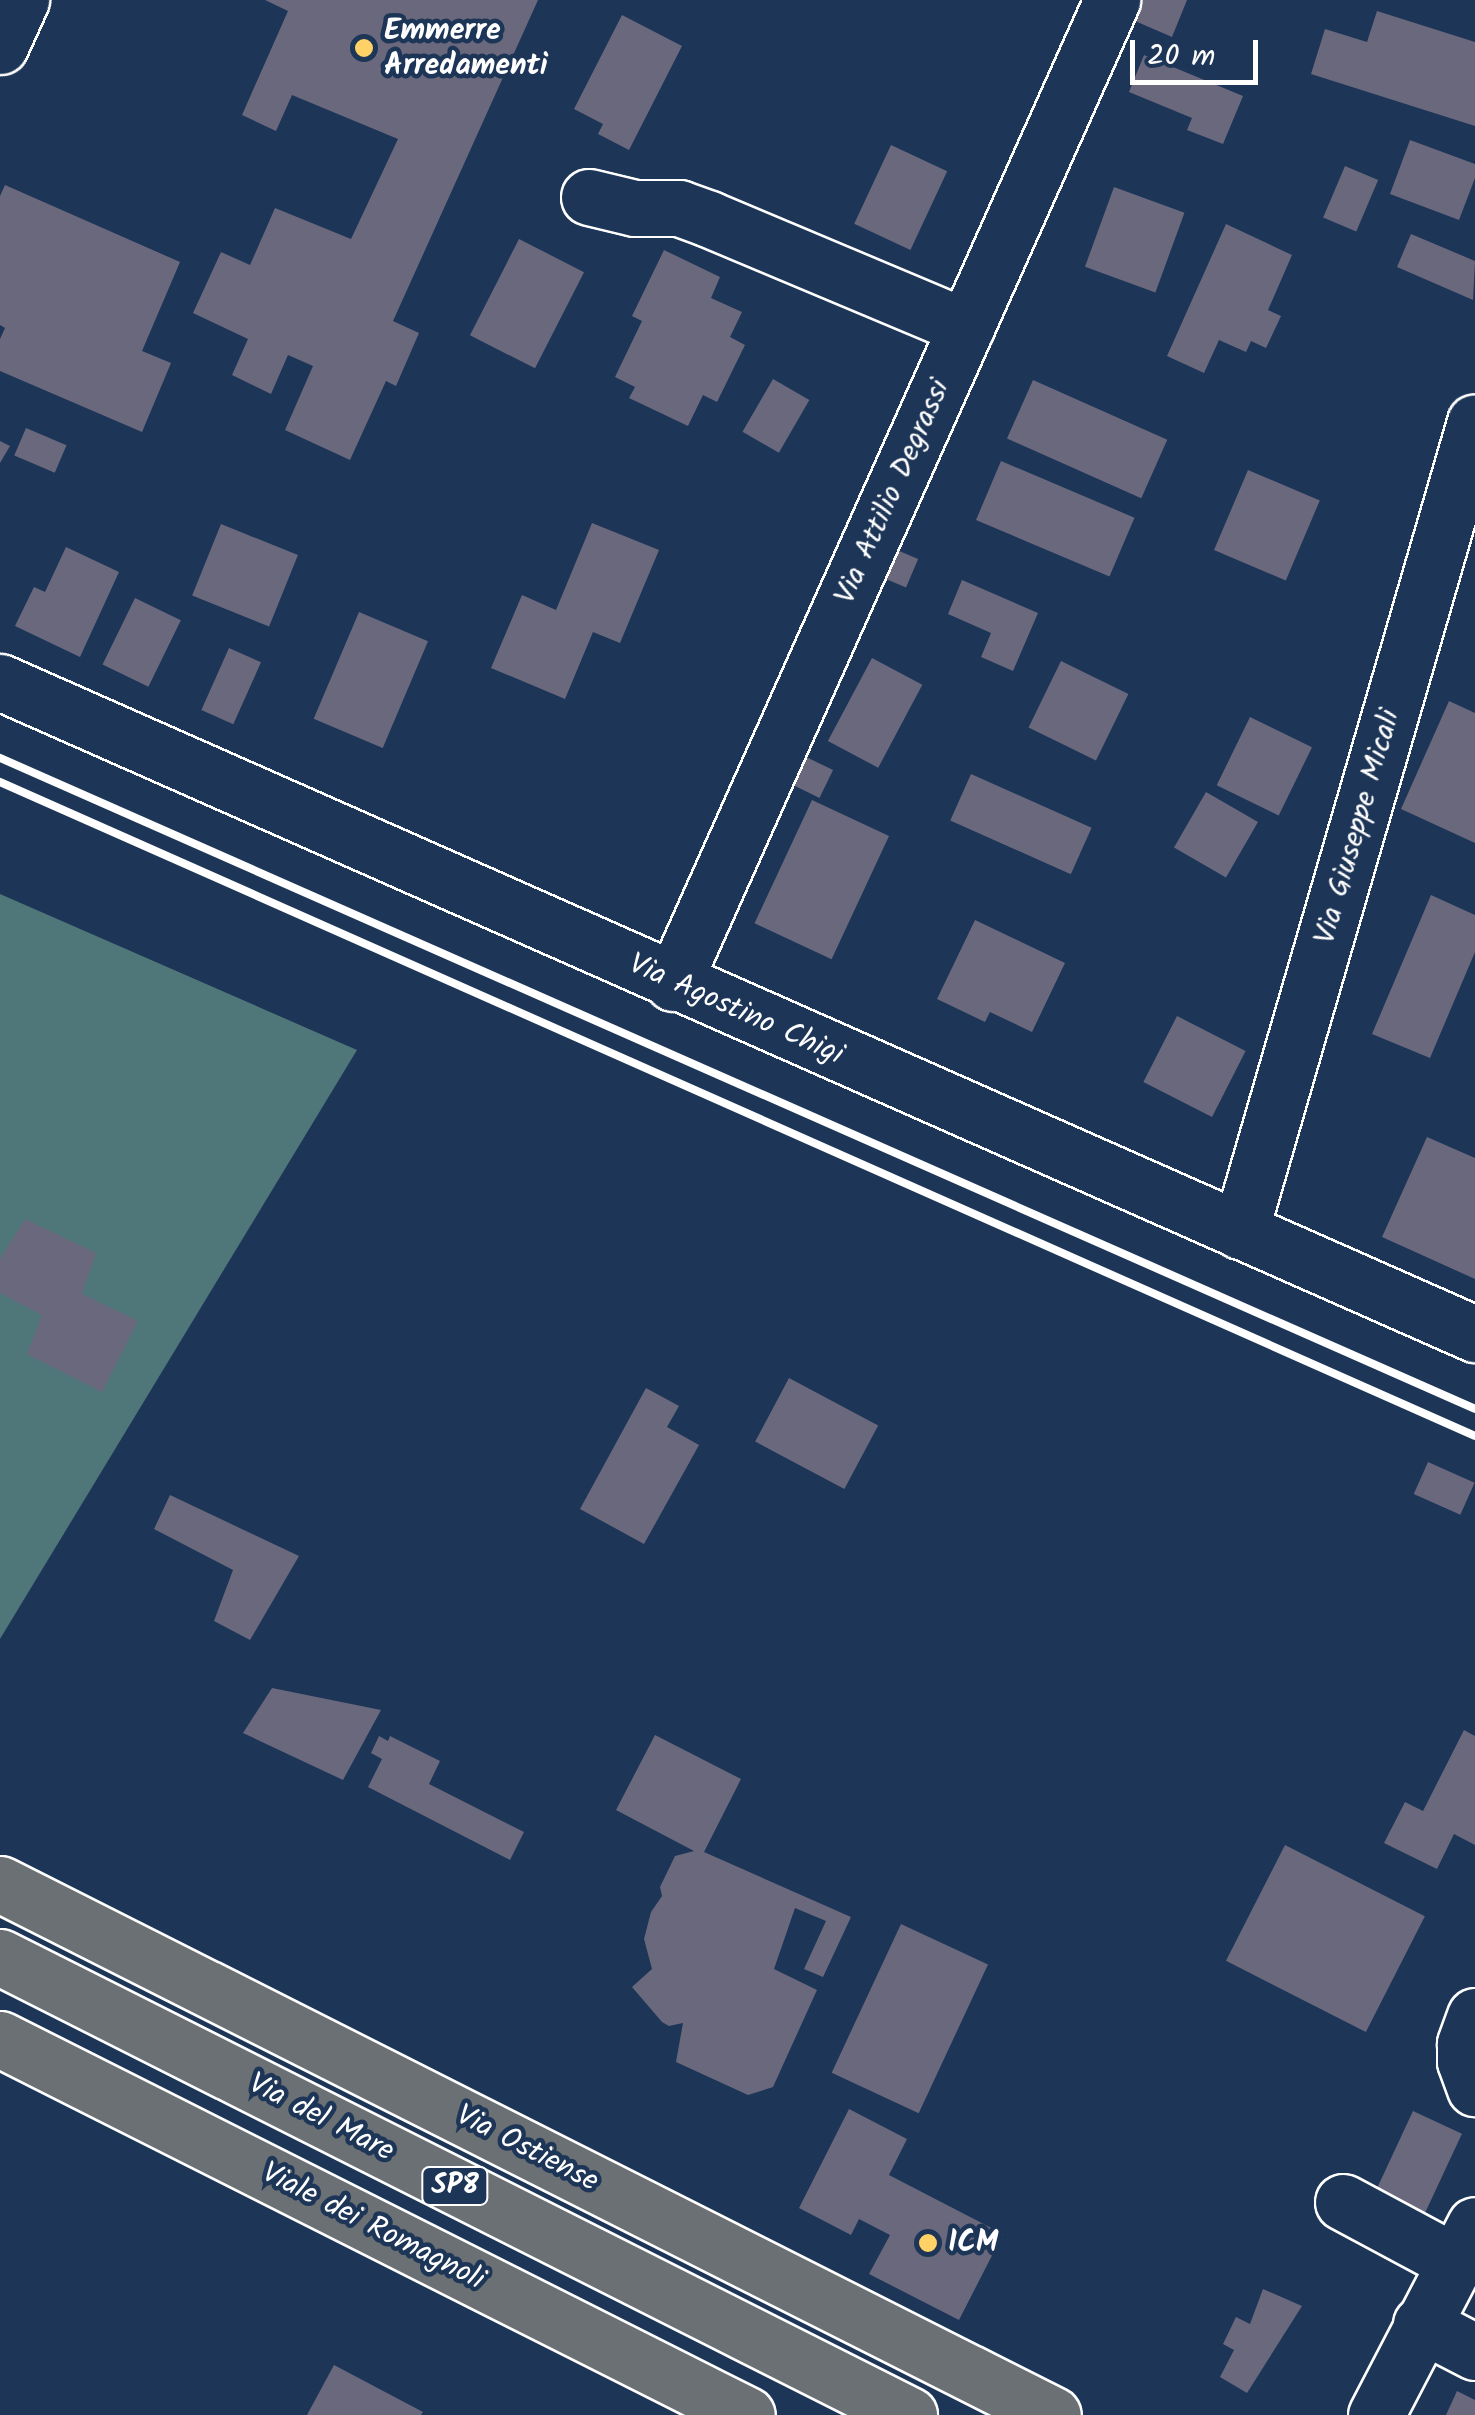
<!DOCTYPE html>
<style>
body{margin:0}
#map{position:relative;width:1475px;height:2415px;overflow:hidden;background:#1d3557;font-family:Kalam,sans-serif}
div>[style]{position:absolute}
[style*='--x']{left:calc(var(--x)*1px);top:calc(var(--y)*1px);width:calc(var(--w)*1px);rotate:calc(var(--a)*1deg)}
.green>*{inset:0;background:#4f7679}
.building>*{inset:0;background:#6a687d;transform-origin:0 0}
.roads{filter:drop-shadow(2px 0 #fff) drop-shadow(-2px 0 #fff) drop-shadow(0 2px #fff) drop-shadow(0 -2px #fff)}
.minor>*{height:55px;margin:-27.5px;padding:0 27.5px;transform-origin:27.5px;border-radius:27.5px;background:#1d3557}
.major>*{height:55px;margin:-27.5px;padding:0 27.5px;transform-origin:27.5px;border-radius:27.5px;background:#6a7074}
.rail>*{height:8px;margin:-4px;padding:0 4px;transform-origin:4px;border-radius:4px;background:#fff}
.dots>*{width:28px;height:28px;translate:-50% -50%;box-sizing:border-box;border:5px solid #1d3557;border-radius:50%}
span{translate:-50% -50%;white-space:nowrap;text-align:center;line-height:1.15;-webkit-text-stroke:9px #1d3557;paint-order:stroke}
.shield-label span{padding:2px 8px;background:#1d3557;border:2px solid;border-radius:8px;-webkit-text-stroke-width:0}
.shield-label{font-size:28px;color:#fff;font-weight:700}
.poi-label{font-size:30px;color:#fff;font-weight:700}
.left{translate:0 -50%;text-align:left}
.street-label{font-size:30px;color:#fff}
.scale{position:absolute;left:1130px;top:40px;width:128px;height:45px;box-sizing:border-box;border:5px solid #fff;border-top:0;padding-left:12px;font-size:30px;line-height:35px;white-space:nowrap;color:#fff;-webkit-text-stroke:8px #1d3557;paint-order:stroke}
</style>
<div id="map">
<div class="green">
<div style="clip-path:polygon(0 894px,357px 1050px,0 1639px)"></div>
</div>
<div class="building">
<div style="clip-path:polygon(265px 0,538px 0,393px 321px,419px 333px,396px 386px,386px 381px,350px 460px,285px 430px,313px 366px,288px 355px,271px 394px,232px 375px,248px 339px,193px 313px,221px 252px,250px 265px,275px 208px,351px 239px,398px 139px,292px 95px,276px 131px,242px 115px,288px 11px)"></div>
<div style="clip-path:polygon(1143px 0,1187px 0,1172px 37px,1135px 21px)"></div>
<div style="clip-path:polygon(1377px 11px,1475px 42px,1475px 126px,1311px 74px,1325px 29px,1367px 42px)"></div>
<div style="clip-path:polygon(622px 15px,682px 46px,629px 150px,598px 134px,603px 124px,574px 109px)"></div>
<div style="clip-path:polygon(1144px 55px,1243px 96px,1223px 144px,1187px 130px,1192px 118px,1129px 92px)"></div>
<div style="clip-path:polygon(1410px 140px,1475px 164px,1475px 178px,1459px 220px,1390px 194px)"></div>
<div style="left:891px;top:145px;width:62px;height:87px;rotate:25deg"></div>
<div style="left:1345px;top:166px;width:36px;height:56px;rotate:23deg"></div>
<div style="clip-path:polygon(5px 185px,180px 262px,142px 351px,171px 363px,142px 432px,0 371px,0 339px,5px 328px,0 325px,0 196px)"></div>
<div style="left:1114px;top:187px;width:75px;height:85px;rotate:20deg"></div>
<div style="clip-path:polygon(1226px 224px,1292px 255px,1268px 310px,1281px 316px,1266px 348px,1251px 341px,1246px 352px,1219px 340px,1204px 373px,1167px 356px)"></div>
<div style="clip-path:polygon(1411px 234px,1475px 261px,1473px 300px,1397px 267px)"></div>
<div style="left:519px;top:239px;width:73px;height:108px;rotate:27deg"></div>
<div style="clip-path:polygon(664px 250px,720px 277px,711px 298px,742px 312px,730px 337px,745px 345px,717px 402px,703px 395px,688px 426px,629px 398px,635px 387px,615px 377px,642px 321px,632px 316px)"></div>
<div style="left:773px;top:379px;width:42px;height:61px;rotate:30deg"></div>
<div style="left:1033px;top:380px;width:147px;height:64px;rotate:24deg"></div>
<div style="left:26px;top:428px;width:44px;height:30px;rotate:23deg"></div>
<div style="clip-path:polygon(0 441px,10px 446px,0 463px)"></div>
<div style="left:1001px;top:461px;width:145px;height:64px;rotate:23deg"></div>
<div style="left:1248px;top:470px;width:78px;height:87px;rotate:23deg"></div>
<div style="clip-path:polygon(592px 523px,659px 550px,620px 643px,593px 632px,565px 699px,491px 668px,522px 595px,556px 610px)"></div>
<div style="left:221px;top:524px;width:83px;height:77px;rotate:22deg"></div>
<div style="left:885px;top:545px;width:36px;height:31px;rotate:23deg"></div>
<div style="clip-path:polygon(66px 547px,119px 572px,80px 657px,15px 626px,34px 587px,45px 592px)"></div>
<div style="clip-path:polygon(962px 580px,1038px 613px,1013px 671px,981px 657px,991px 633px,948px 614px)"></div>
<div style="left:135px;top:598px;width:51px;height:74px;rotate:26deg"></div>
<div style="left:359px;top:612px;width:75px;height:116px;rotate:23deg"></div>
<div style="left:229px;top:648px;width:35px;height:68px;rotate:24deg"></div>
<div style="left:872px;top:658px;width:57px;height:94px;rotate:28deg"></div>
<div style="left:1061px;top:661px;width:75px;height:74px;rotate:26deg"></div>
<div style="clip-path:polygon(1449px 701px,1475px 713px,1475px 843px,1401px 809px)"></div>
<div style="left:1250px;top:717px;width:69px;height:76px;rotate:26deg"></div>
<div style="left:798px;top:753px;width:39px;height:31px;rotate:26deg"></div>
<div style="left:971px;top:774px;width:132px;height:51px;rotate:24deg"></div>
<div style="left:1206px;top:792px;width:60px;height:64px;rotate:30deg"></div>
<div style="left:812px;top:800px;width:85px;height:136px;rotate:25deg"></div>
<div style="clip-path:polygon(1431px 895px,1475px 915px,1475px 952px,1430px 1058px,1372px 1034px)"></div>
<div style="clip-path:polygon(975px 920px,1065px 963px,1032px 1032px,990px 1012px,985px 1022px,937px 999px)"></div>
<div style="left:1177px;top:1016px;width:77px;height:74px;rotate:27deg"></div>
<div style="clip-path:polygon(1427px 1137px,1475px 1158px,1475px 1279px,1382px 1237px)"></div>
<div style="clip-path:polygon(25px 1219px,96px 1253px,82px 1294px,138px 1321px,102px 1392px,27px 1354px,42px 1315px,0 1293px,0 1259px)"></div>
<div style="left:789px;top:1378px;width:101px;height:72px;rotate:28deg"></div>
<div style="clip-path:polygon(646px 1388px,679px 1406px,667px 1427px,699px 1445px,644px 1544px,580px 1509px)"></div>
<div style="left:1428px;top:1462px;width:51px;height:35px;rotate:24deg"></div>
<div style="clip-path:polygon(170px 1495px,299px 1556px,250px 1640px,214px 1621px,233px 1570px,154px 1529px)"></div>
<div style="clip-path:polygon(272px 1688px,381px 1710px,343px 1780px,243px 1733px)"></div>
<div style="clip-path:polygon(1464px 1730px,1475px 1736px,1475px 1845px,1454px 1834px,1437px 1869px,1384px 1843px,1405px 1802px,1423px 1811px)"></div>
<div style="clip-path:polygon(655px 1735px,741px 1779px,704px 1852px,851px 1917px,823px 1977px,804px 1969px,826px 1921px,795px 1908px,774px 1969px,817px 1990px,773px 2087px,748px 2095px,676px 2062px,683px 2023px,669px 2026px,662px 2022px,632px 1987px,652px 1969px,644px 1939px,651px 1912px,662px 1896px,660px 1887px,675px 1856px,694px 1851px,616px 1810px)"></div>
<div style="clip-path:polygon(379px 1736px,388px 1741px,390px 1736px,440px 1761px,429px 1784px,524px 1832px,510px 1860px,368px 1787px,382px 1759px,371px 1753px)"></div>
<div style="left:1285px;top:1845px;width:157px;height:130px;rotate:27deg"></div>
<div style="left:901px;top:1924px;width:96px;height:164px;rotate:25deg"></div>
<div style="clip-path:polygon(849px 2109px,907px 2139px,889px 2175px,1003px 2234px,959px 2320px,869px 2274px,890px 2235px,859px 2219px,851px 2235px,799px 2208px)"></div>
<div style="left:1413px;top:2111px;width:54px;height:94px;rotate:25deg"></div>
<div style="clip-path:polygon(1263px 2289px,1302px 2306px,1247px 2393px,1220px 2377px,1234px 2350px,1223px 2344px,1236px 2317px,1250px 2324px)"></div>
<div style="clip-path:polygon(334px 2365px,423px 2412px,421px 2415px,307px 2415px)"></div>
<div style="clip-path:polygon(1457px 2391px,1475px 2400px,1475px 2415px,1446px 2415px)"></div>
</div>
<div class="roads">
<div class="minor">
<div style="--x:0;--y:46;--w:51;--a:-65.5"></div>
<div style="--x:589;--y:197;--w:47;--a:13.4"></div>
<div style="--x:635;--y:208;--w:44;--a:0"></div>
<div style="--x:679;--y:208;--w:32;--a:20"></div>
<div style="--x:709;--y:219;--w:279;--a:22.8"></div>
<div style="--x:0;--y:682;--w:1613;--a:23.85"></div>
<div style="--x:673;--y:983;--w:1077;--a:-65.93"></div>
<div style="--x:1240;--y:1231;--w:842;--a:-73.8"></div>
<div style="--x:1475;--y:2016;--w:30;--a:110"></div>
<div style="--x:1465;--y:2044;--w:17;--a:90"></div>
<div style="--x:1465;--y:2061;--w:29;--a:70"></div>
<div style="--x:1343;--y:2202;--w:127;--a:28.2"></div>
<div style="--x:1421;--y:2324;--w:61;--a:27.4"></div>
<div style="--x:1376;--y:2415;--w:214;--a:-62.5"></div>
</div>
<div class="major">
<div style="--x:0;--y:1884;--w:1179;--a:26.76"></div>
<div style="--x:0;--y:1957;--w:1018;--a:26.74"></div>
<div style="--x:0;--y:2039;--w:836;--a:26.72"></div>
</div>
</div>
<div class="rail">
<div style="--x:0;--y:758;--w:1612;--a:23.81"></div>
<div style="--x:0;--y:782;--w:1613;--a:23.91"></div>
</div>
<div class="dots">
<div style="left:364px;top:48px;background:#ffd166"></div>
<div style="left:928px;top:2243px;background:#ffd166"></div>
</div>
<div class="shield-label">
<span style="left:455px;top:2186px">SP8</span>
</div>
<div class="poi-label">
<span class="left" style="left:384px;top:48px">Emmerre<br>Arredamenti</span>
<span class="left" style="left:948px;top:2243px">ICM</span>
</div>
<div class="street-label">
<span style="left:893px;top:492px;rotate:-66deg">Via Attilio Degrassi</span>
<span style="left:1358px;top:827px;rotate:-74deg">Via Giuseppe Micali</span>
<span style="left:736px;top:1010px;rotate:24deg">Via Agostino Chigi</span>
<span style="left:321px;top:2118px;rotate:27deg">Via del Mare</span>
<span style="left:527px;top:2149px;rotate:27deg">Via Ostiense</span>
<span style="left:373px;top:2227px;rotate:27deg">Viale dei Romagnoli</span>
</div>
<div class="scale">20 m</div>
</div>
